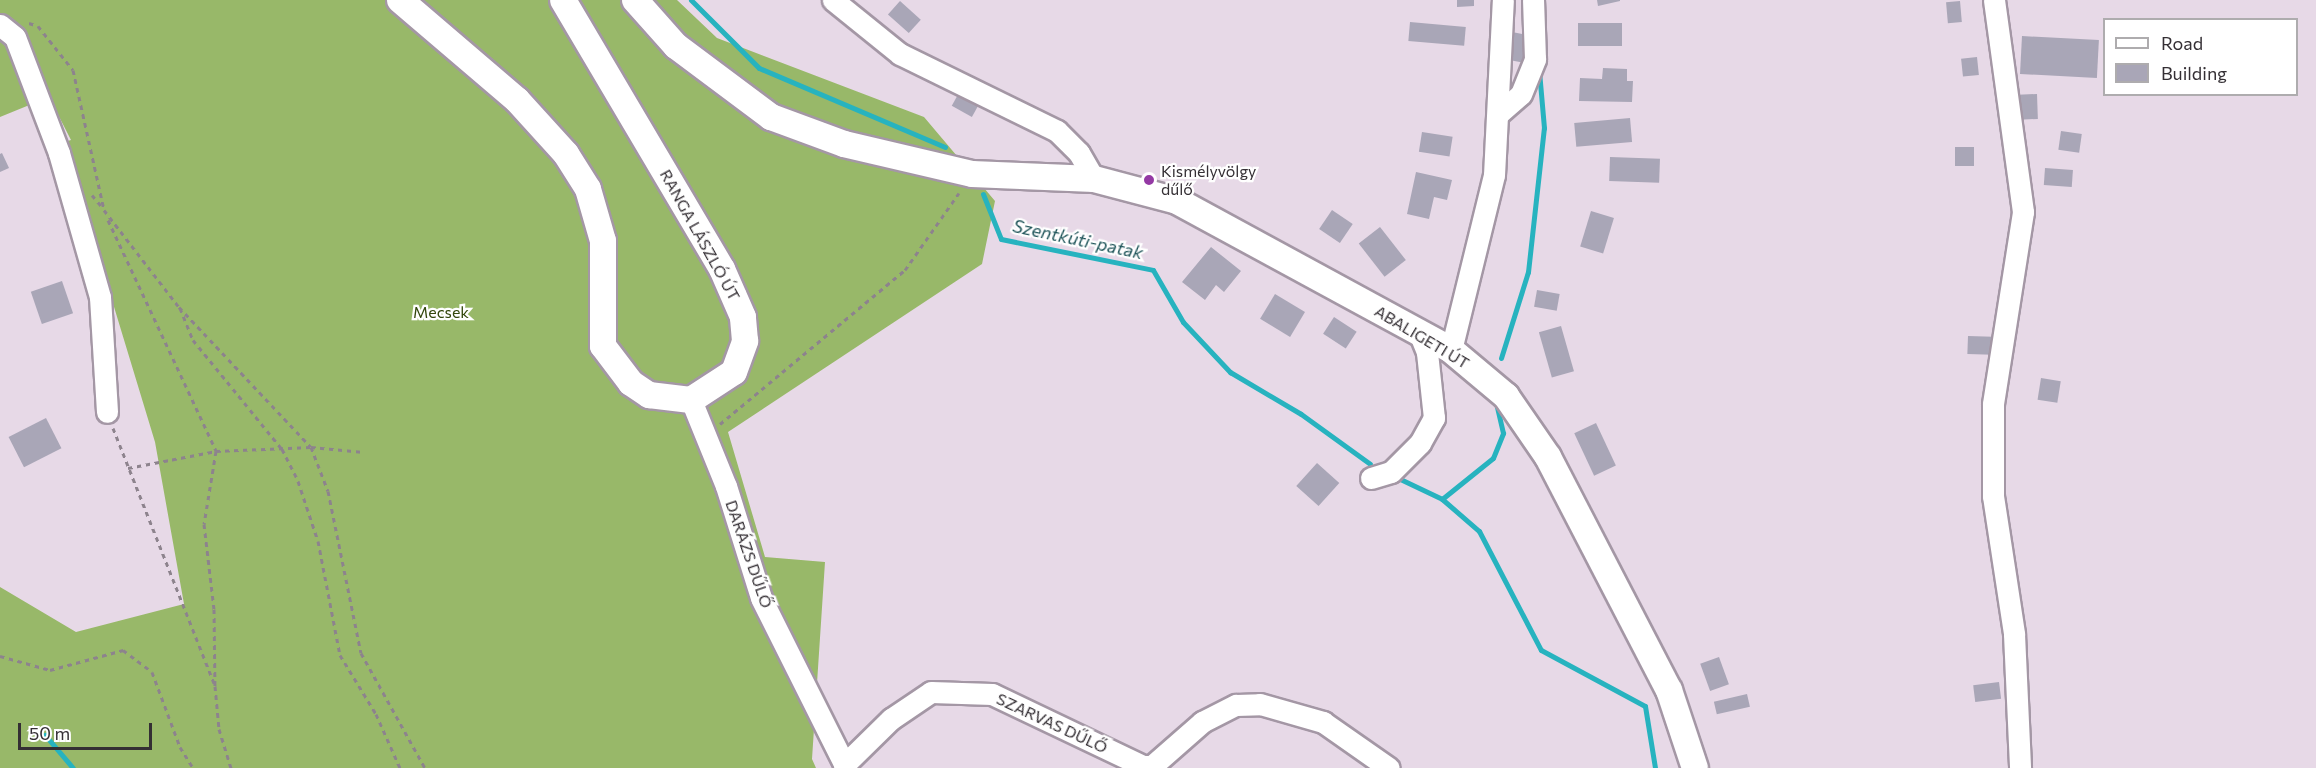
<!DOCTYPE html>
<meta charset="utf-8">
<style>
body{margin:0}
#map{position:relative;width:2316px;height:768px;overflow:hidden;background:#e7d9e7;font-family:Commissioner,sans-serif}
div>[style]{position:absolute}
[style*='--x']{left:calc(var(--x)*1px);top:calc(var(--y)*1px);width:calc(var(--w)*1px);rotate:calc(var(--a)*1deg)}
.forest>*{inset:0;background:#98b869}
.stream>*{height:5px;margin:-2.5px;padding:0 2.5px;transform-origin:2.5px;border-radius:2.5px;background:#27b3bf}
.building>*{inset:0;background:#a9a6b7;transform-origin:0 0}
.path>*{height:3px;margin-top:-1.5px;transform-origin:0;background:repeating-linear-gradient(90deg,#8d838d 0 4.5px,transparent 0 9px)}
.roads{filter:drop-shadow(2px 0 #a497a5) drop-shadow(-2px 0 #a497a5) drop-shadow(0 2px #a497a5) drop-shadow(0 -2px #a497a5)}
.minor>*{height:21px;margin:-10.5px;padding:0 10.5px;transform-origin:10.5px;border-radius:10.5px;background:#fff}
.major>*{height:26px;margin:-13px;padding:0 13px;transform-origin:13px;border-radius:13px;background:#fff}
.dots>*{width:16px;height:16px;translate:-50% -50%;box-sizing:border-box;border:3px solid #fff;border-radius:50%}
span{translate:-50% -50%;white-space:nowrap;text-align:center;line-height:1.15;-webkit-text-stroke:4.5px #fff;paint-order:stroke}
.poi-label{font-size:16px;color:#342f34}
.left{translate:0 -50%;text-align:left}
.street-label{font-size:16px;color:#342f34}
.park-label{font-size:16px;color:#33470c}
.water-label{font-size:18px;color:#1d5358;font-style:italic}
.legend{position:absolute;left:2103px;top:18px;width:195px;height:78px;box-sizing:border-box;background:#fff;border:2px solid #aeacae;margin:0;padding:8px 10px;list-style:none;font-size:18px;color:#342f34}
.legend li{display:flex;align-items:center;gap:12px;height:30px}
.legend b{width:30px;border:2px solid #aeacae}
.scale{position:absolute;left:18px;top:723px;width:134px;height:27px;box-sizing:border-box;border:3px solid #342f34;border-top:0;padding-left:8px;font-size:18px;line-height:21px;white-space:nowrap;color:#342f34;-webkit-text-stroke:4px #fff;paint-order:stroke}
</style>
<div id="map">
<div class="forest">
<div style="clip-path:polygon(0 0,677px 0,717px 38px,924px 117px,995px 201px,982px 264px,728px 432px,765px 557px,825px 562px,812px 759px,816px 768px,0 768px,0 587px,76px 632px,184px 604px,155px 442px,64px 142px,71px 140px,49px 97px,0 117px)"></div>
</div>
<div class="stream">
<div style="--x:691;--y:0;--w:96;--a:45"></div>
<div style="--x:759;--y:68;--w:202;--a:23"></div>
<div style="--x:983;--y:194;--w:48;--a:68.2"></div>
<div style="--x:1001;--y:239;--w:155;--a:11.5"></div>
<div style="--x:1153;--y:270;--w:60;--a:60"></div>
<div style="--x:1183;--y:322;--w:69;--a:46.8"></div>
<div style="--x:1230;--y:372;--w:82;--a:30.6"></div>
<div style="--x:1301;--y:414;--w:85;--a:35.9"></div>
<div style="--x:1501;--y:358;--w:90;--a:-72.6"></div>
<div style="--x:1528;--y:272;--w:145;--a:-83.7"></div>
<div style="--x:1544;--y:128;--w:57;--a:-95"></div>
<div style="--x:1398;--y:478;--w:49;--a:25.5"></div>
<div style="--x:1442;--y:499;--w:49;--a:40.9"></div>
<div style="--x:1479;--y:531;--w:134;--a:62.5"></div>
<div style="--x:1541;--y:650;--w:118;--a:28.3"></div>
<div style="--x:1645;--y:706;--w:63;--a:80.8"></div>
<div style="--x:1442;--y:499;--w:65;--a:-38.8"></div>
<div style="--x:1493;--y:458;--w:27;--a:-68"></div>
<div style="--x:1503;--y:433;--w:28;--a:-103"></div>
<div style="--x:45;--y:735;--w:43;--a:49.7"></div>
</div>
<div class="building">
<div style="clip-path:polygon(1457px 0,1474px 0,1474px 6px,1457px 7px)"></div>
<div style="clip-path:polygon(1597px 0,1620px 0,1620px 1px,1598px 6px)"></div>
<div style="left:900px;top:1px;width:28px;height:18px;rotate:42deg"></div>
<div style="left:1960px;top:1px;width:21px;height:14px;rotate:85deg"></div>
<div style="left:1410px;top:22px;width:56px;height:19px;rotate:5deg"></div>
<div style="left:1622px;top:23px;width:23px;height:44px;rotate:90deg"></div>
<div style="left:1512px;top:32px;width:16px;height:28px;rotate:11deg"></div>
<div style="left:2022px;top:36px;width:77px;height:38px;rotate:3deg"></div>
<div style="left:1977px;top:57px;width:18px;height:16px;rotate:84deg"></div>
<div style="clip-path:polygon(1603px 68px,1627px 69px,1627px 81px,1633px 81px,1632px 102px,1579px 101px,1580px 78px,1602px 79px)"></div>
<div style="left:960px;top:91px;width:23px;height:17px;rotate:29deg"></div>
<div style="left:2037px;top:94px;width:25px;height:19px;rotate:88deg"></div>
<div style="left:1630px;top:118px;width:24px;height:56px;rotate:85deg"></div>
<div style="left:2061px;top:131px;width:21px;height:19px;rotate:8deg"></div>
<div style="left:1422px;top:132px;width:31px;height:20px;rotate:9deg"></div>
<div style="left:1955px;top:147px;width:19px;height:19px"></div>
<div style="clip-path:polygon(2px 153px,9px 168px,0 172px,0 154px)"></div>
<div style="left:1610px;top:157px;width:50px;height:24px;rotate:2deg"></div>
<div style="left:2045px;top:168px;width:28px;height:17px;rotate:4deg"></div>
<div style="clip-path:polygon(1416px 172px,1452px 180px,1447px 200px,1434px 197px,1429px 219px,1407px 214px)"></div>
<div style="left:1332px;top:210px;width:25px;height:23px;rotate:34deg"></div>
<div style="left:1591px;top:211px;width:24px;height:37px;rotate:17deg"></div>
<div style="left:1380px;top:227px;width:42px;height:27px;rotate:52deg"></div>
<div style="clip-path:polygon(1211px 247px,1241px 271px,1224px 292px,1216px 285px,1205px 300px,1182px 282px)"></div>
<div style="left:62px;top:281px;width:34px;height:33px;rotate:71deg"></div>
<div style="left:1537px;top:290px;width:23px;height:17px;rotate:10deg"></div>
<div style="left:1275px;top:294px;width:35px;height:29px;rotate:31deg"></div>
<div style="left:1334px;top:317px;width:27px;height:20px;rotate:33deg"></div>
<div style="left:1561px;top:326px;width:47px;height:23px;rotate:74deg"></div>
<div style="left:1968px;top:336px;width:25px;height:18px;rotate:2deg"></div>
<div style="left:2041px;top:378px;width:20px;height:22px;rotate:9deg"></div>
<div style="left:46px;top:418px;width:34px;height:42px;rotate:63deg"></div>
<div style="left:1596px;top:423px;width:47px;height:24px;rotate:65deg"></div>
<div style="left:1317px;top:463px;width:30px;height:31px;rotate:42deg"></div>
<div style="left:1719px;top:657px;width:29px;height:20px;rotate:70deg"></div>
<div style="left:1999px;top:682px;width:17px;height:26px;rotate:83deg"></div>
<div style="left:1747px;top:694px;width:13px;height:34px;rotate:77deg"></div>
</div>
<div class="path">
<div style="--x:29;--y:23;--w:9;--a:18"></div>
<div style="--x:38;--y:26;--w:56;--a:51.5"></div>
<div style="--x:73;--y:70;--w:143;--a:77.5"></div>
<div style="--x:104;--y:210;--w:123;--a:52.3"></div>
<div style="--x:179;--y:307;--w:192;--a:46.7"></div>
<div style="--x:311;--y:447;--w:47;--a:68.9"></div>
<div style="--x:328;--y:491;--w:165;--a:78.5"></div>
<div style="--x:361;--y:653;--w:132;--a:60.9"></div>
<div style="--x:92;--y:195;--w:17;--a:50"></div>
<div style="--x:108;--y:220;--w:255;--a:64.9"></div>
<div style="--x:216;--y:451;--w:74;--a:99.3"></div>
<div style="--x:204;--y:524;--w:86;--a:83.3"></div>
<div style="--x:214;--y:609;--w:77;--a:89.3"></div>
<div style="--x:180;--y:308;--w:35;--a:68"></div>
<div style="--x:193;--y:340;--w:141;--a:50.8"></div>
<div style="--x:282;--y:449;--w:36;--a:63"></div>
<div style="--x:298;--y:481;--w:63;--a:71.6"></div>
<div style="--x:318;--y:541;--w:116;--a:79.1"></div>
<div style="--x:340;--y:655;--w:69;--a:58.6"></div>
<div style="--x:376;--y:714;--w:59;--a:66"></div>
<div style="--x:720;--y:424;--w:241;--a:-39.8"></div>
<div style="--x:905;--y:270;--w:94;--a:-55"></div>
<div style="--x:113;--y:428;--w:277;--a:68.4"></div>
<div style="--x:215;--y:686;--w:43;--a:84.7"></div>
<div style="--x:219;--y:729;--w:41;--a:72.9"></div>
<div style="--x:128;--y:468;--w:90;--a:-10.9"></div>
<div style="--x:216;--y:451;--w:95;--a:-2.4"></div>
<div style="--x:311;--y:447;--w:53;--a:5.4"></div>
<div style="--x:0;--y:656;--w:52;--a:15.6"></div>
<div style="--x:50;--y:670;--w:76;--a:-15.3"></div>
<div style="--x:123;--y:650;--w:36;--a:37"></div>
<div style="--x:152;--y:672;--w:80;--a:69.5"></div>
<div style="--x:180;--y:747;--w:25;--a:58"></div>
</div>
<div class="roads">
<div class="minor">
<div style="--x:833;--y:0;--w:86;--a:38.9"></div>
<div style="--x:900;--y:54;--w:175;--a:26.1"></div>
<div style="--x:1057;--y:131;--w:31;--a:45"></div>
<div style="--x:1079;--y:153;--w:30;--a:60"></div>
<div style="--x:1994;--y:0;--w:214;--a:82.2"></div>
<div style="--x:2023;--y:212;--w:194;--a:98.9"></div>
<div style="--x:1993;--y:404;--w:92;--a:90"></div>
<div style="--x:1993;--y:496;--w:140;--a:81.3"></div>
<div style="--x:2014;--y:634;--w:134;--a:87.4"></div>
<div style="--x:0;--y:25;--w:19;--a:39"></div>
<div style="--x:15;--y:37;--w:124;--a:69.2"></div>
<div style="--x:59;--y:153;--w:150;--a:74.1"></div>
<div style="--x:100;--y:297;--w:115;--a:86.5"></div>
<div style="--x:1498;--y:114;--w:30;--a:-41"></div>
<div style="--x:1521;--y:94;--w:38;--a:-68"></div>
<div style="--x:1535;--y:59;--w:59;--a:-91.9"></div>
<div style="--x:1451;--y:350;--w:180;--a:-76.2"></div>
<div style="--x:1494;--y:175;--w:175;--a:-87.1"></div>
<div style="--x:691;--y:400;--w:93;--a:67.9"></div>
<div style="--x:726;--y:486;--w:117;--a:72.6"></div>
<div style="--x:761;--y:598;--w:190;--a:63.4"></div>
<div style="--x:1371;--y:478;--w:21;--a:-17"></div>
<div style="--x:1391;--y:472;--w:41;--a:-45"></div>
<div style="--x:1420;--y:443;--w:29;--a:-61"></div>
<div style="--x:1434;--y:418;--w:66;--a:-96.1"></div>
<div style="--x:1427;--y:352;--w:22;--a:-112"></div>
<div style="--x:844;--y:765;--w:66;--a:-44.4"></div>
<div style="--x:891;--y:719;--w:48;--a:-34"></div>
<div style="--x:931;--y:692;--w:61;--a:1.9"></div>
<div style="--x:992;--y:694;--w:167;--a:25.5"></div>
<div style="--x:1143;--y:766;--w:9;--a:0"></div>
<div style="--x:1152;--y:766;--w:67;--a:-41.3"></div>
<div style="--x:1202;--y:722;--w:38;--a:-27"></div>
<div style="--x:1236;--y:705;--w:24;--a:-2"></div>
<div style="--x:1260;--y:704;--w:66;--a:15.9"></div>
<div style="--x:1323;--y:722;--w:80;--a:34.9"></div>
</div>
<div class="major">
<div style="--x:400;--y:0;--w:154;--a:40.5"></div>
<div style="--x:517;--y:100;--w:73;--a:47.8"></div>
<div style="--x:566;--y:154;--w:41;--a:57.8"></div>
<div style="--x:588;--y:189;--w:54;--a:73.9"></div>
<div style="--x:603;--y:241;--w:105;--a:90"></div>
<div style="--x:603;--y:346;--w:46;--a:52.9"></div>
<div style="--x:631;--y:383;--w:22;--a:34"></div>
<div style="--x:649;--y:395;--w:42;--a:6.8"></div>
<div style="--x:691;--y:400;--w:51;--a:-33.1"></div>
<div style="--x:734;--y:372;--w:33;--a:-70"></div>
<div style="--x:745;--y:341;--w:24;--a:-95"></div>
<div style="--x:743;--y:317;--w:52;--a:-113.6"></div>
<div style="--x:722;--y:269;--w:312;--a:-120.6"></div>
<div style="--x:635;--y:0;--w:62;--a:48.3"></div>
<div style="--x:676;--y:46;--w:119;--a:36.8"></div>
<div style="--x:771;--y:117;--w:78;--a:20.3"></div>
<div style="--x:844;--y:144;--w:131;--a:13.2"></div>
<div style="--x:972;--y:174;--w:122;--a:2.3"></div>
<div style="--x:1094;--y:179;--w:86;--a:14.8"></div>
<div style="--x:1177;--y:201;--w:312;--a:28.5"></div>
<div style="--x:1451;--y:350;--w:72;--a:39.9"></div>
<div style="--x:1506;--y:396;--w:74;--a:55.5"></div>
<div style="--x:1548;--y:457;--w:263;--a:62.6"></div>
<div style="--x:1669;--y:690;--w:82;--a:71.6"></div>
</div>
</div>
<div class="dots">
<div style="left:1149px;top:180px;background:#9439a4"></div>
</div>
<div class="poi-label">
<span class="left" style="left:1161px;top:180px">Kismélyvölgy<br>dűlő</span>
</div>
<div class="street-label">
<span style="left:700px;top:235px;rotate:61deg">RANGA LÁSZLÓ ÚT</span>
<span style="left:1422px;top:337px;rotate:31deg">ABALIGETI ÚT</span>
<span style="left:749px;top:554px;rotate:71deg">DARÁZS DŰLŐ</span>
<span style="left:1052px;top:723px;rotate:25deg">SZARVAS DŰLŐ</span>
</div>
<div class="park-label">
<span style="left:441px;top:312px">Mecsek</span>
</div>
<div class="water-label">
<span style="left:1078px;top:239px;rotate:12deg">Szentkúti-patak</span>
</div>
<ul class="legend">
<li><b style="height:8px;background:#fff"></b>Road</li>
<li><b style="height:16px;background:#a9a6b7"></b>Building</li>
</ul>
<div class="scale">50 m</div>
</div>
